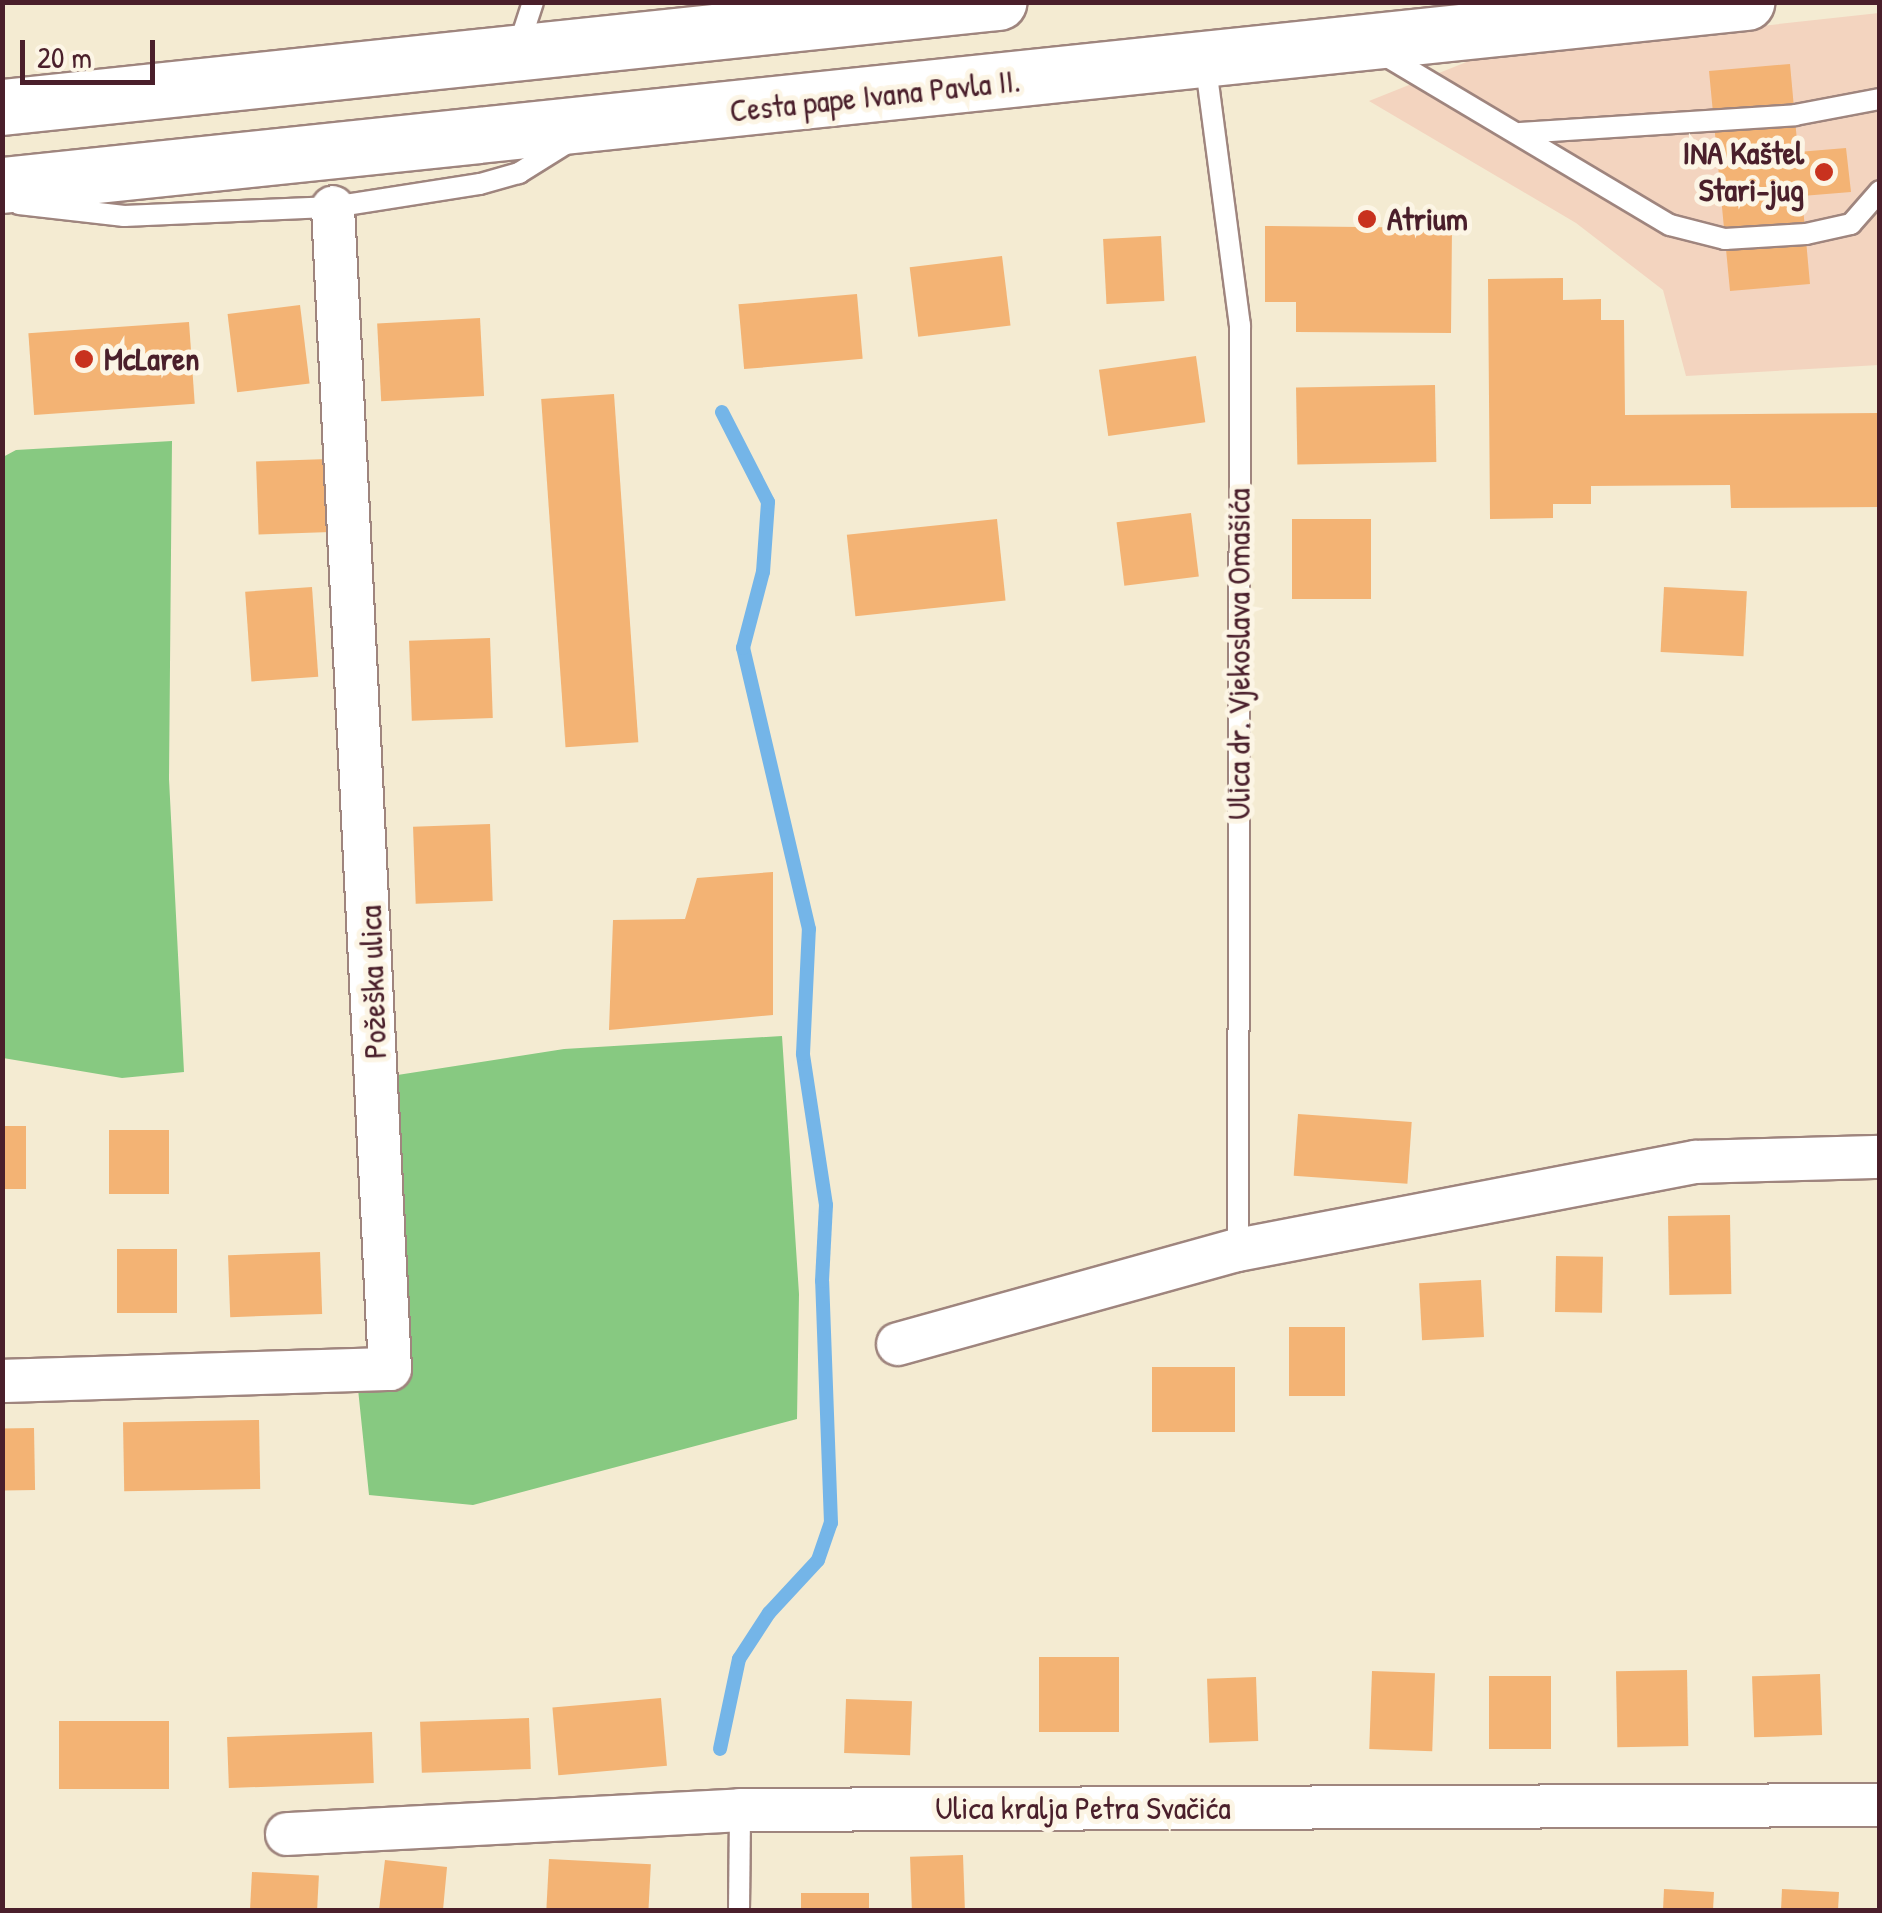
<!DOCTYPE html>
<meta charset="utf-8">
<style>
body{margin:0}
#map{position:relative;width:1882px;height:1913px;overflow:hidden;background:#f4ebd2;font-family:"Patrick Hand",sans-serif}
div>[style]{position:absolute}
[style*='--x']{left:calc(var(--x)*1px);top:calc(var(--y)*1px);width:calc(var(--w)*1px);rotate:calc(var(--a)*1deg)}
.built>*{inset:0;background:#f3d4bf}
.green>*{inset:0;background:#87c981}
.stream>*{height:14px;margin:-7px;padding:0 7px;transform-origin:7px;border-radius:7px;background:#74b5e8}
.building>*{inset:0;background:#f3b374;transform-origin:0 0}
.roads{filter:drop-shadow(2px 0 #9f857e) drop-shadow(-2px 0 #9f857e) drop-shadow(0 2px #9f857e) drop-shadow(0 -2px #9f857e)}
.lane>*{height:20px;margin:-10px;padding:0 10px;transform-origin:10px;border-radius:10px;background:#fff}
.street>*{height:42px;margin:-21px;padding:0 21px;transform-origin:21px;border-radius:21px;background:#fff}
.primary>*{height:55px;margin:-27.5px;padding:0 27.5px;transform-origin:27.5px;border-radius:27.5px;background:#fff}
.dots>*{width:28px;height:28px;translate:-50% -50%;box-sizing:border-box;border:5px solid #fcf5e5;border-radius:50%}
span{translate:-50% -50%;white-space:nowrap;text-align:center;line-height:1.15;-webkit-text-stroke:10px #fcf5e5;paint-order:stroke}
.street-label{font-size:32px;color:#4a1f2b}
.poi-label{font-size:32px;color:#4a1f2b;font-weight:700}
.right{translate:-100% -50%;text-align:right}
.left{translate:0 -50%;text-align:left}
.frame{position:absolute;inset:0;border:5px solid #4a1f2b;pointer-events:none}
.scale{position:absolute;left:20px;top:40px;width:135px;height:45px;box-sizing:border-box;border:5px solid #4a1f2b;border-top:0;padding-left:12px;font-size:30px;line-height:35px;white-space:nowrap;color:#4a1f2b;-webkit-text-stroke:8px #fcf5e5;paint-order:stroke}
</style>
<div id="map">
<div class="built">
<div style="clip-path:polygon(1879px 13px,1879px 365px,1686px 376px,1663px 290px,1576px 223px,1369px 101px,1479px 57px)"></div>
</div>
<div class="green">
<div style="clip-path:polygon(172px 441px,169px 779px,184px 1072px,122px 1078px,3px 1058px,3px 457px,16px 450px)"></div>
<div style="clip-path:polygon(782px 1036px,799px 1294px,797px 1419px,473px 1505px,369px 1495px,358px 1389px,407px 1369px,391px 1076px,564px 1049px)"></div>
</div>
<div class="stream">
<div style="--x:720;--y:1749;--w:92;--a:-78.1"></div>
<div style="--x:739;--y:1659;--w:55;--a:-56.9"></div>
<div style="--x:769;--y:1613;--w:72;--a:-47.2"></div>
<div style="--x:818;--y:1560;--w:39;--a:-71"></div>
<div style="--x:831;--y:1523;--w:242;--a:-92.1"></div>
<div style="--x:822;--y:1281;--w:76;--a:-87"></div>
<div style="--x:826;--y:1205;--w:153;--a:-98.7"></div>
<div style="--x:803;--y:1054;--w:125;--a:-87.3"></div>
<div style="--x:809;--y:929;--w:289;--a:-103.2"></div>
<div style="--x:743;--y:648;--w:79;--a:-75.3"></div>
<div style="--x:763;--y:572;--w:70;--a:-85.9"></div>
<div style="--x:768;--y:502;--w:101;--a:-117.1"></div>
</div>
<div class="building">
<div style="clip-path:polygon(1790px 64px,1798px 152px,1846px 148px,1851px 192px,1802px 196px,1810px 284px,1730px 291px,1709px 71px)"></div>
<div style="clip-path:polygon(1265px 226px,1452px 228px,1451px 333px,1296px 332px,1296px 302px,1265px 302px)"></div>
<div style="left:1161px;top:236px;width:65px;height:58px;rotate:87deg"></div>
<div style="left:1002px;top:256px;width:70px;height:93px;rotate:83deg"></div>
<div style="clip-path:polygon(1563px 278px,1563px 300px,1601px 299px,1601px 320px,1624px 320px,1625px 415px,1880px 413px,1880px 507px,1731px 508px,1730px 485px,1591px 486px,1591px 504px,1553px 504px,1553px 518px,1490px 519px,1488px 279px)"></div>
<div style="left:857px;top:294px;width:65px;height:119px;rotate:85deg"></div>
<div style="left:300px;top:305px;width:79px;height:73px;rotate:83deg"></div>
<div style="left:480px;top:318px;width:78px;height:103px;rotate:87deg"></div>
<div style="left:189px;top:322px;width:82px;height:161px;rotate:86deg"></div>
<div style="left:1196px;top:356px;width:67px;height:98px;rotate:82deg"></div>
<div style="left:1435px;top:385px;width:77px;height:139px;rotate:89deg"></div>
<div style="left:614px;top:394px;width:349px;height:73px;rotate:86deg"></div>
<div style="left:328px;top:459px;width:73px;height:72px;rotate:88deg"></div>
<div style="left:1191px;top:513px;width:64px;height:75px;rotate:83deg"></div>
<div style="left:997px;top:519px;width:82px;height:151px;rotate:84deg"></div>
<div style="left:1292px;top:519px;width:79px;height:80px"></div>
<div style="left:312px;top:587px;width:90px;height:67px;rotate:86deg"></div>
<div style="left:1664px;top:587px;width:83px;height:65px;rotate:3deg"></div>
<div style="left:490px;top:638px;width:80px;height:81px;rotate:88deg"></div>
<div style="left:490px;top:824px;width:77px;height:77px;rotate:88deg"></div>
<div style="clip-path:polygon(773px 872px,773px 1015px,609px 1030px,613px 920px,685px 919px,697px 878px)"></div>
<div style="left:1298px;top:1114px;width:114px;height:62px;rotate:4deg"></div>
<div style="left:2px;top:1126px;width:24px;height:63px"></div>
<div style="left:109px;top:1130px;width:60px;height:64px"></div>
<div style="left:1730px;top:1215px;width:79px;height:62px;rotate:89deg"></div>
<div style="left:117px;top:1249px;width:60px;height:64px"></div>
<div style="left:320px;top:1252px;width:62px;height:92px;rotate:88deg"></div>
<div style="left:1556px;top:1256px;width:47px;height:56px;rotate:1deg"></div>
<div style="left:1481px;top:1280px;width:57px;height:62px;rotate:87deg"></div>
<div style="left:1289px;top:1327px;width:56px;height:69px"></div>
<div style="left:1152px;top:1367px;width:83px;height:65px"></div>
<div style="left:259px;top:1420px;width:69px;height:136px;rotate:89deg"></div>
<div style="left:34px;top:1428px;width:62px;height:32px;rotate:89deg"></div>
<div style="left:1039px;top:1657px;width:80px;height:75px"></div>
<div style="left:1687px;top:1670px;width:76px;height:71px;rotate:89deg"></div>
<div style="left:1372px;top:1671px;width:63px;height:78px;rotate:2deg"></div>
<div style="left:1820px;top:1674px;width:61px;height:68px;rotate:88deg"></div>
<div style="left:1489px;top:1676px;width:62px;height:73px"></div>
<div style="left:1256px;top:1677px;width:64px;height:49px;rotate:88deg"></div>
<div style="left:661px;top:1698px;width:68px;height:109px;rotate:85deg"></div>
<div style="left:846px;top:1699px;width:66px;height:54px;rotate:2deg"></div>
<div style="left:529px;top:1718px;width:51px;height:109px;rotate:88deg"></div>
<div style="left:59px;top:1721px;width:110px;height:68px"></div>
<div style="left:372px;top:1732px;width:51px;height:145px;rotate:88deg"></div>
<div style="left:963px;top:1855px;width:55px;height:53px;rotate:88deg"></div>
<div style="left:549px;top:1859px;width:102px;height:51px;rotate:3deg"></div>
<div style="clip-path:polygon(385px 1860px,447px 1867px,443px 1910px,379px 1910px)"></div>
<div style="left:252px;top:1872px;width:67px;height:38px;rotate:3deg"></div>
<div style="clip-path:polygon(1664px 1889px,1714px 1892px,1713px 1910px,1663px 1910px)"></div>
<div style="clip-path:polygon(1782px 1889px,1839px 1892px,1838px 1910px,1781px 1910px)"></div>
<div style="left:801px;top:1893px;width:68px;height:17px"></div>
</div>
<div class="roads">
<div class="lane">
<div style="--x:518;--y:48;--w:48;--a:-71.9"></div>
<div style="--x:1381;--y:53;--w:336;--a:30.8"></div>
<div style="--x:1670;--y:225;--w:57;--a:14.3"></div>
<div style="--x:1725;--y:239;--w:81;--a:-3.5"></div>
<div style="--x:1806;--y:234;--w:46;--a:-12.5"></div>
<div style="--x:1851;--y:224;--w:44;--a:-48.7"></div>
<div style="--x:1205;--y:60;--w:267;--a:82.5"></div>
<div style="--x:1240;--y:325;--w:925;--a:90.12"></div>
<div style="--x:1520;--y:133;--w:276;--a:-3.7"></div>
<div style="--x:1795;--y:115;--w:86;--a:-10.7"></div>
<div style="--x:19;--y:204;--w:106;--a:6.5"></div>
<div style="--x:124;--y:216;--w:209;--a:-2.5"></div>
<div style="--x:333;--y:207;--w:149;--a:-8.9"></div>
<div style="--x:480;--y:184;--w:41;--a:-15.8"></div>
<div style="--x:519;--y:173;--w:57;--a:-32"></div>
<div style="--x:739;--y:1910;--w:100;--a:-89.4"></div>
</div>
<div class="street">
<div style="--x:898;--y:1344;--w:353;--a:-15.5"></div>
<div style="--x:1238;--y:1250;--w:466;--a:-10.9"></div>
<div style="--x:1696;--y:1162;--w:184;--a:-1.6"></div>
<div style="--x:2;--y:1381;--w:388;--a:-1.8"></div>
<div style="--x:390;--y:1369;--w:1163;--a:-92.81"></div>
<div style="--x:287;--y:1834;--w:454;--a:-3"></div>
<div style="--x:740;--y:1810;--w:1140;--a:-0.25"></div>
</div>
<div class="primary">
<div style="--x:2;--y:107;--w:1002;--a:-6.02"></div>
<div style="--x:2;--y:185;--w:1754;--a:-5.99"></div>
</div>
</div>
<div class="dots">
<div style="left:1824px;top:172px;background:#c8321e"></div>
<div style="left:1367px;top:219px;background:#c8321e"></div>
<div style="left:84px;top:359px;background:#c8321e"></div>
</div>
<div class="street-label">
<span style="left:875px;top:96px;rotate:-6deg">Cesta pape Ivana Pavla II.</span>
<span style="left:1239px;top:654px;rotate:-90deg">Ulica dr. Vjekoslava Omašića</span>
<span style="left:373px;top:982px;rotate:-92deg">Požeška ulica</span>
<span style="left:1083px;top:1808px">Ulica kralja Petra Svačića</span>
</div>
<div class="poi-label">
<span class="right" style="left:1804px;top:172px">INA Kaštel<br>Stari-jug</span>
<span class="left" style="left:1387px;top:219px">Atrium</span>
<span class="left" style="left:104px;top:359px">McLaren</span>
</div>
<div class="frame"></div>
<div class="scale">20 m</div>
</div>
